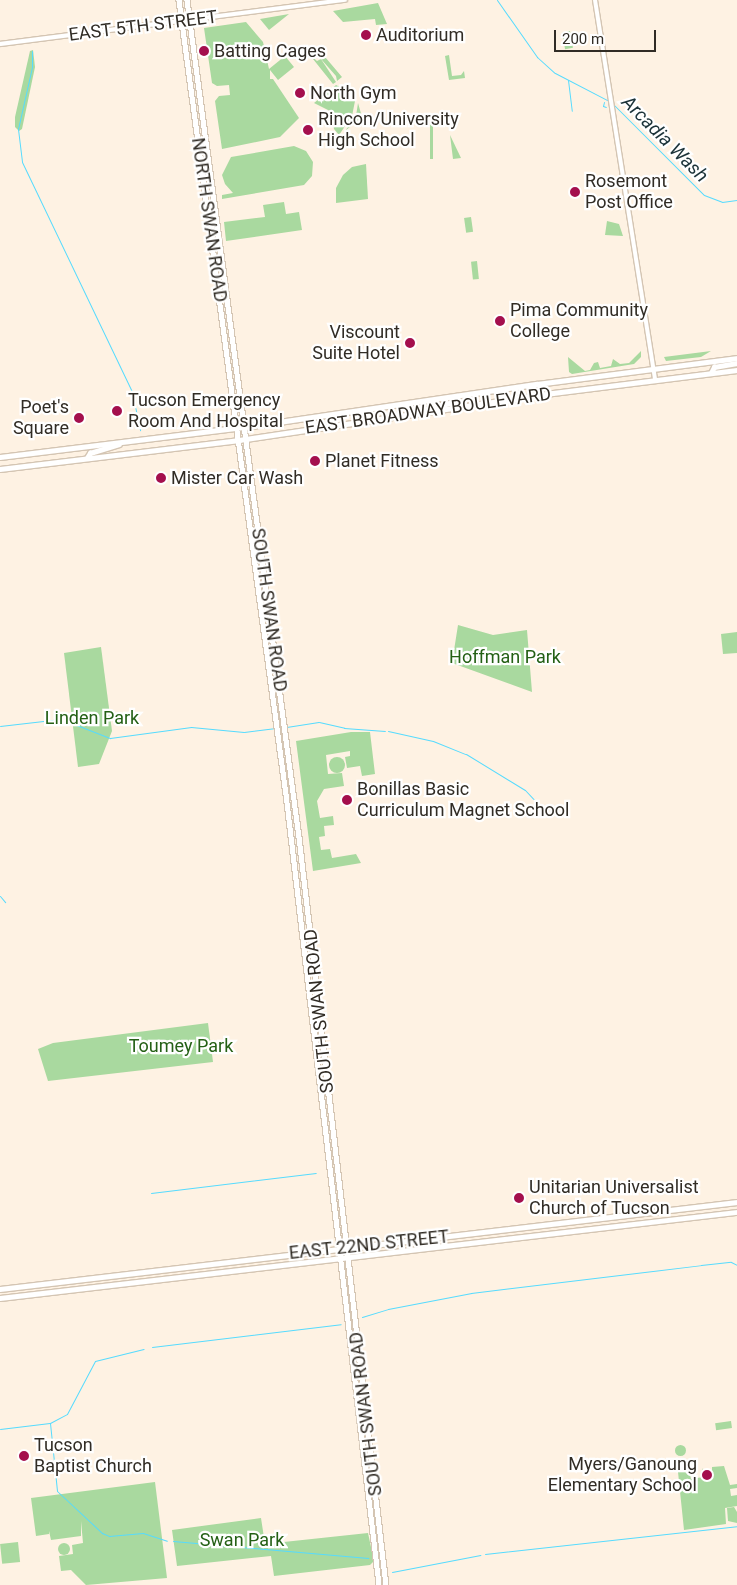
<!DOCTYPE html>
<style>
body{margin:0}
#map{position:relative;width:737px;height:1585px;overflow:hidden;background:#fef2e3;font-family:Roboto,sans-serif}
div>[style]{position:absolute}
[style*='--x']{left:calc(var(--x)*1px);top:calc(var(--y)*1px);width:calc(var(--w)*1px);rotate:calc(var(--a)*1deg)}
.green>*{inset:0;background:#a9d99f;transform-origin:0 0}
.round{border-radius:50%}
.stream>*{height:1px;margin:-0.5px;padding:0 0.5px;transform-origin:0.5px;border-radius:0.5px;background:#56dbfe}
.roads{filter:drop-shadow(1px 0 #d4c5b3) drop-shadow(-1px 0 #d4c5b3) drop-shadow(0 1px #d4c5b3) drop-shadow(0 -1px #d4c5b3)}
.minor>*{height:4px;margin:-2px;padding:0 2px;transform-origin:2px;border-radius:2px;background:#fff}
.major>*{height:4.5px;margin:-2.25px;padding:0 2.25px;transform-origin:2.25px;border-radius:2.25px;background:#fff}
.dots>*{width:14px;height:14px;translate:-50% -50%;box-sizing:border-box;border:2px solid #fff;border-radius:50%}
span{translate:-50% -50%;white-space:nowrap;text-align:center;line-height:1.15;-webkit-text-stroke:4.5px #fff;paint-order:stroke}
.street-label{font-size:18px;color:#312c25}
.poi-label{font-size:18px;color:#312c25}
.left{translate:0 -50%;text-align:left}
.right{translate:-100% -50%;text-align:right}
.park-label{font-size:18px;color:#246015}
.water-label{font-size:19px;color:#1c3339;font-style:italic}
.scale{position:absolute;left:554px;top:30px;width:102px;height:22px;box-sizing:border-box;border:2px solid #312c25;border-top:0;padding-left:6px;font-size:15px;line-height:18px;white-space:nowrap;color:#312c25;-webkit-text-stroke:4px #fff;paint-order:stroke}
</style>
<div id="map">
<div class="green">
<div style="clip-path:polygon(378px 3px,387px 24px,376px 25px,375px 19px,343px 22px,333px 11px)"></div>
<div style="clip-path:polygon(289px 14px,269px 30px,260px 19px)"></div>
<div style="clip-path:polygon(246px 22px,263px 42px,269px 69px,285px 56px,294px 67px,278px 80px,270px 70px,270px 79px,273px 79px,299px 118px,280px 137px,222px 149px,215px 101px,219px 96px,230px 95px,229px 85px,217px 86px,212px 83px,204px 28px)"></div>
<div style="left:570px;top:31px;width:17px;height:8px;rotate:80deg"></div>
<div style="clip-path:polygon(33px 50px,35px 67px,22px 129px,19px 131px,15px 127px,15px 117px,30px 51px)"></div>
<div style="clip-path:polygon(320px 51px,342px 77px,337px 81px,336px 76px,321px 59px,324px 56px)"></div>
<div style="clip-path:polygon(309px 54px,317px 61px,321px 59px,336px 82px,333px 84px)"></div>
<div style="clip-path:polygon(449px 55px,452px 76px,461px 75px,464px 71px,465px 78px,449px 80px,445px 56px)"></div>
<div style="clip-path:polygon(336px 85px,350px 92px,355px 101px,352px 116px,339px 135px,334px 129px,330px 111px,314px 103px)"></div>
<div style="clip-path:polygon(358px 103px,362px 117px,345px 131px,356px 116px)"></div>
<div style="left:430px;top:118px;width:3px;height:41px"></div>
<div style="clip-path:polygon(450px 135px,461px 158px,453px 159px)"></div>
<div style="clip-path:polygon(294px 146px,306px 151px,313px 162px,312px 176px,304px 185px,222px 199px,222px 195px,233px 193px,225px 184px,222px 175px,231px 157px)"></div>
<div style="clip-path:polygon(366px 164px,368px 199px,336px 203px,336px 188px,343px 175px,352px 167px)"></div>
<div style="clip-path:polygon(284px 202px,286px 214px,299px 212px,302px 230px,226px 241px,224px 222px,265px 217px,263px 205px)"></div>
<div style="left:471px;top:217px;width:15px;height:7px;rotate:82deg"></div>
<div style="clip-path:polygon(607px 221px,619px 224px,623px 236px,605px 235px)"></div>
<div style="left:477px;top:261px;width:18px;height:6px;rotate:84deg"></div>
<div style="clip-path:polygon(641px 351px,641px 357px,634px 364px,572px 374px,569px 372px,568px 357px,585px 371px,590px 370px,594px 363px,598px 362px,600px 368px,611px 366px,613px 359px,620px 364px,629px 363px)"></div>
<div style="clip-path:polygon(711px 351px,701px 357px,666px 361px,664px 357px)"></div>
<div style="clip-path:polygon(458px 625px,493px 635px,527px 630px,532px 692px,452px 663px)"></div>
<div style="clip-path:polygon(737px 632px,737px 653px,723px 654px,721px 634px)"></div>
<div style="clip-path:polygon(101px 647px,112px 731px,99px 764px,78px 767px,64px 653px)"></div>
<div style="clip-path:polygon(351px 732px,370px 732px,375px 774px,362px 776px,360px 766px,347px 768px,345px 757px,350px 756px,350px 751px,326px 755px,328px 774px,342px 773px,344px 786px,324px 789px,317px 801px,320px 818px,333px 816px,334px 825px,324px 826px,325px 836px,319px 837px,321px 850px,330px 849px,332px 858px,356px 854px,361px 863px,313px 871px,296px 741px)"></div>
<div class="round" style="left:329px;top:757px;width:16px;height:16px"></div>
<div style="clip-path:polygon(374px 783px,375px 791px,358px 794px,357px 786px,366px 788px)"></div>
<div style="clip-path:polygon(208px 1023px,213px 1062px,48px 1081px,38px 1049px,53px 1043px)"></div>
<div style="left:731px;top:1421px;width:7px;height:16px;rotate:82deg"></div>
<div class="round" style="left:674.5px;top:1444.5px;width:11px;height:11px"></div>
<div style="clip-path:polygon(724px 1466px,730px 1485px,737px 1484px,737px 1488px,730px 1489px,731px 1496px,737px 1495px,737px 1506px,725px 1508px,726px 1524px,684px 1530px,678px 1472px,689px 1470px,691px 1479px,703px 1477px,702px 1468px,705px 1474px,712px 1473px,712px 1467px)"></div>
<div style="clip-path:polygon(155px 1482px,167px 1578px,86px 1585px,71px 1570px,61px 1571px,59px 1556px,73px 1554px,72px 1545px,83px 1543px,81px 1521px,81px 1536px,51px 1540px,49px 1531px,49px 1534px,36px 1536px,31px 1498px)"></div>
<div style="clip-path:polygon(734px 1507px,737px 1512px,737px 1523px,728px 1521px,727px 1508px)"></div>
<div style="clip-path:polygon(261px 1518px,265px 1544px,368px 1533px,374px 1561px,370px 1565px,274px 1576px,271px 1556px,177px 1566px,172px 1530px)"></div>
<div style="left:18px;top:1542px;width:20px;height:18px;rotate:84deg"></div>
<div class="round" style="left:58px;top:1543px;width:12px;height:12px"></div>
</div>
<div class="stream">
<div style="--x:497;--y:0;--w:70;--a:54.9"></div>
<div style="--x:537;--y:57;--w:24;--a:42"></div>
<div style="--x:555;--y:73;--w:61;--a:27.4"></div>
<div style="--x:32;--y:51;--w:16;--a:90"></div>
<div style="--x:32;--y:67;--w:64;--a:102.7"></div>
<div style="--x:18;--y:129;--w:33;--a:83"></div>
<div style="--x:22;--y:162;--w:255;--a:64.4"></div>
<div style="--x:132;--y:392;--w:39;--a:78"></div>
<div style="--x:568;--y:80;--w:31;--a:83"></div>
<div style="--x:604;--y:102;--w:4;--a:104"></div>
<div style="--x:603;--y:106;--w:3;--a:18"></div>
<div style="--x:614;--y:105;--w:127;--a:45"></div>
<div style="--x:704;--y:195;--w:19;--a:21"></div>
<div style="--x:722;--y:202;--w:15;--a:-8"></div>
<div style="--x:0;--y:726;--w:61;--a:-6.5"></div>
<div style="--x:61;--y:719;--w:53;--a:21.2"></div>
<div style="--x:110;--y:738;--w:82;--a:-7.7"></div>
<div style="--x:191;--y:727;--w:53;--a:5.4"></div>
<div style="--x:244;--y:732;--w:32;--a:-7"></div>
<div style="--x:280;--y:728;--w:39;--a:-9"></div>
<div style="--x:319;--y:722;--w:26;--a:13"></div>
<div style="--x:344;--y:728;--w:41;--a:4.2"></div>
<div style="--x:388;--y:731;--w:46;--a:12.5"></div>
<div style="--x:433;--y:741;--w:35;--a:22"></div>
<div style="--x:466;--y:754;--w:69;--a:31.4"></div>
<div style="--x:525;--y:790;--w:18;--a:47"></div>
<div style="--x:0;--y:896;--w:8;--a:50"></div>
<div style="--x:151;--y:1193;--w:166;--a:-6.9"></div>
<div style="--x:362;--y:1317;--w:27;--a:-17"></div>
<div style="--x:388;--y:1309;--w:85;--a:-10.9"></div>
<div style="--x:471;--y:1293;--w:232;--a:-6.9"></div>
<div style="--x:701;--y:1265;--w:30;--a:-6"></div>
<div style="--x:731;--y:1262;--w:7;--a:27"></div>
<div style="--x:152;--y:1347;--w:190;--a:-6.9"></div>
<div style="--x:50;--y:1423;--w:19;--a:-28"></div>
<div style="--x:67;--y:1414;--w:60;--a:-62.2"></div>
<div style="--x:95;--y:1361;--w:50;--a:-13.8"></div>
<div style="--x:0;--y:1429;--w:50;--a:-6.8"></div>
<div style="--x:50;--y:1423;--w:68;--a:84.1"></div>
<div style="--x:57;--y:1491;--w:62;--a:43"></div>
<div style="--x:102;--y:1533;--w:8;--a:23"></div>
<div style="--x:109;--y:1536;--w:34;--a:-5"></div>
<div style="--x:143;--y:1533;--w:25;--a:18"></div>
<div style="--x:173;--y:1541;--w:196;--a:5"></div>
<div style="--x:485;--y:1554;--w:254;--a:-6.3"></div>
<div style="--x:392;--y:1572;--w:90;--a:-10.9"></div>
</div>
<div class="roads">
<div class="minor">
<div style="--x:595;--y:0;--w:384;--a:81"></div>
<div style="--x:0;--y:44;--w:348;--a:-7.3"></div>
</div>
<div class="major">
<div style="--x:179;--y:0;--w:801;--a:82.33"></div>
<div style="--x:286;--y:794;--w:796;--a:83.29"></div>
<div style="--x:187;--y:0;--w:844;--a:82.38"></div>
<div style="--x:299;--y:837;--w:753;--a:83.37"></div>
<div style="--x:711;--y:373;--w:7;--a:-63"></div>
<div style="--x:714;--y:367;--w:23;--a:-10"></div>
<div style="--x:416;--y:412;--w:38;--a:-15"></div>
<div style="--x:453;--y:402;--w:7;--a:-56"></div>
<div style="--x:0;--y:457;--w:247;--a:-7"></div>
<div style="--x:245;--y:427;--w:295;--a:-8.4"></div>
<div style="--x:537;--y:384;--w:202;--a:-7.4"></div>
<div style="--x:87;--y:458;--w:6;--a:-59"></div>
<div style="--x:90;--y:453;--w:30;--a:-17"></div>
<div style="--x:0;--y:469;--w:241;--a:-6.9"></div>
<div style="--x:239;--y:440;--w:317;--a:-8.5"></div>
<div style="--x:553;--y:393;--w:185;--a:-7.1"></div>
<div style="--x:0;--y:1289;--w:742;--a:-6.73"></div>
<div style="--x:0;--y:1298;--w:742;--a:-6.66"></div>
</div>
</div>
<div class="dots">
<div style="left:366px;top:35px;background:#a40f4d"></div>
<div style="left:204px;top:51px;background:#a40f4d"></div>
<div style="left:300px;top:93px;background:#a40f4d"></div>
<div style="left:308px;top:130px;background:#a40f4d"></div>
<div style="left:575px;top:192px;background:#a40f4d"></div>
<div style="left:500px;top:321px;background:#a40f4d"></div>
<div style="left:410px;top:343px;background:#a40f4d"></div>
<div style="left:117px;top:411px;background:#a40f4d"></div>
<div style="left:79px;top:418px;background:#a40f4d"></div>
<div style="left:315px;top:461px;background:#a40f4d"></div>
<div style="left:161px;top:478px;background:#a40f4d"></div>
<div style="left:347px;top:800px;background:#a40f4d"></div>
<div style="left:519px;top:1198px;background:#a40f4d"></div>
<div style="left:24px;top:1456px;background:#a40f4d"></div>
<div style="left:707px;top:1475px;background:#a40f4d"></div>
</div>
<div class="street-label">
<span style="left:143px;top:26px;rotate:-7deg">EAST 5TH STREET</span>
<span style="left:209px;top:220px;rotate:82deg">NORTH SWAN ROAD</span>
<span style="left:428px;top:411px;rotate:-8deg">EAST BROADWAY BOULEVARD</span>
<span style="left:269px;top:610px;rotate:82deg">SOUTH SWAN ROAD</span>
<span style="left:319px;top:1011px;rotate:-96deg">SOUTH SWAN ROAD</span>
<span style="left:369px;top:1245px;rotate:-6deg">EAST 22ND STREET</span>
<span style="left:366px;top:1414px;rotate:-97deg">SOUTH SWAN ROAD</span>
</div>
<div class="poi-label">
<span class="left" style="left:376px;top:35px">Auditorium</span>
<span class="left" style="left:214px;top:51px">Batting Cages</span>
<span class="left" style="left:310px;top:93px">North Gym</span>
<span class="left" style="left:318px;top:130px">Rincon/University<br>High School</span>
<span class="left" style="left:585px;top:192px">Rosemont<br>Post Office</span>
<span class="left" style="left:510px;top:321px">Pima Community<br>College</span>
<span class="right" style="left:400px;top:343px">Viscount<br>Suite Hotel</span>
<span class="left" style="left:128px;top:411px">Tucson Emergency<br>Room And Hospital</span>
<span class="right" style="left:69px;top:418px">Poet's<br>Square</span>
<span class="left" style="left:325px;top:461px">Planet Fitness</span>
<span class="left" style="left:171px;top:478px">Mister Car Wash</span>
<span class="left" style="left:357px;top:800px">Bonillas Basic<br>Curriculum Magnet School</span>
<span class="left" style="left:529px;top:1198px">Unitarian Universalist<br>Church of Tucson</span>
<span class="left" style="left:34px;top:1456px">Tucson<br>Baptist Church</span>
<span class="right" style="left:697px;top:1475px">Myers/Ganoung<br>Elementary School</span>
</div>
<div class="park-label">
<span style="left:505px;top:657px">Hoffman Park</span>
<span style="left:92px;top:718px">Linden Park</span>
<span style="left:181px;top:1046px">Toumey Park</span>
<span style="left:242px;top:1540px">Swan Park</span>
</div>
<div class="water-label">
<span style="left:665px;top:139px;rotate:45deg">Arcadia Wash</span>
</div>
<div class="scale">200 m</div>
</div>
